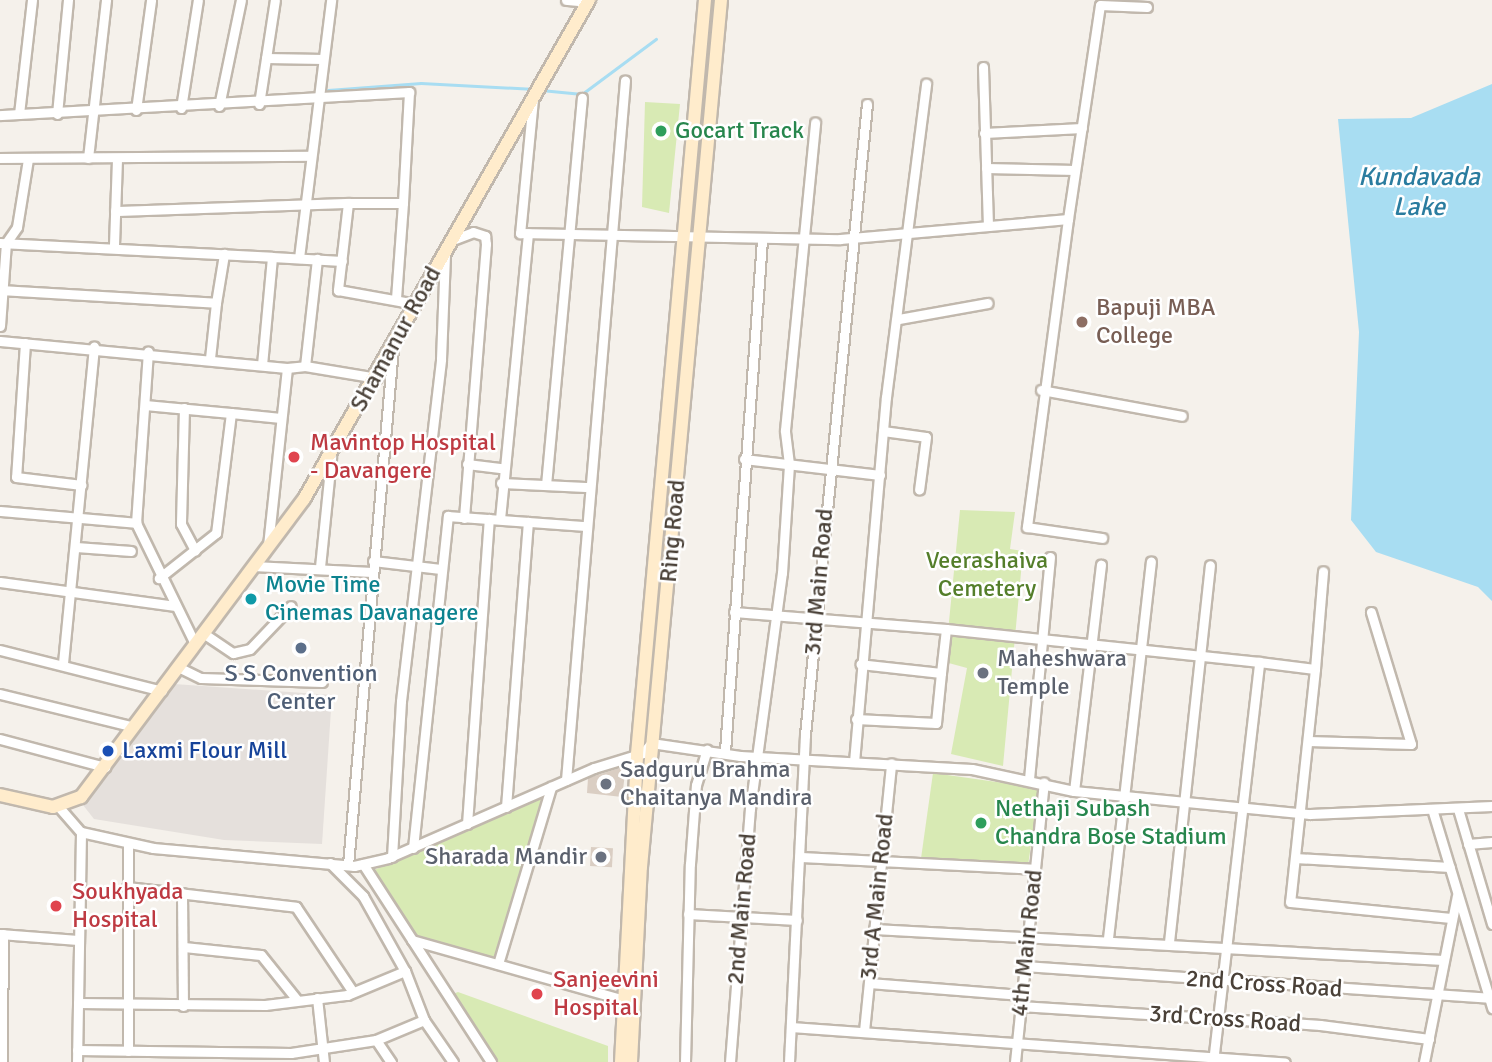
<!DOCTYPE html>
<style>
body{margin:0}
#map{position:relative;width:1492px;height:1062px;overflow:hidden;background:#f5f1eb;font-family:Signika,sans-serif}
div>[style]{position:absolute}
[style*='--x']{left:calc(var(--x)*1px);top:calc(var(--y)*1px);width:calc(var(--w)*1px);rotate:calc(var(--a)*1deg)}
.industrial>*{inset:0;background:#e5e0dc}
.green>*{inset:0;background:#d8eab4;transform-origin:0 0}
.water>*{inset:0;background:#a8ddf2}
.stream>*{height:2.5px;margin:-1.25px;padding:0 1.25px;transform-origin:1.25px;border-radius:1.25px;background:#a8ddf2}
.building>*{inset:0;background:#dacec3;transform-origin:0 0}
.roads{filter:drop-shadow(2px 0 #c1b8ad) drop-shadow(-2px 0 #c1b8ad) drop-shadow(0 2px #c1b8ad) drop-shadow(0 -2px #c1b8ad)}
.street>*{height:9px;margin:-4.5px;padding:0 4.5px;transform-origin:4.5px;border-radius:4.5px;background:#fff}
.secondary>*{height:12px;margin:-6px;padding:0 6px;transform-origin:6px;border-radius:6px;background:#ffeccc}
.dots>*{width:19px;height:19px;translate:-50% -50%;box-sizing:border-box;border:4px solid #fff;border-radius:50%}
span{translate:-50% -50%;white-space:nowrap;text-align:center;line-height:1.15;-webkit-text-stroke:5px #fff;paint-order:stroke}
.leisure-label{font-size:24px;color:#27864d}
.left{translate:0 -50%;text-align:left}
.education-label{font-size:24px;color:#785e54}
.street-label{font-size:24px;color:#4a4138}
.health-label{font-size:24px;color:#be3a42}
.park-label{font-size:24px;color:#547e2a}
.culture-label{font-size:24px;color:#0d838f}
.worship-label{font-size:24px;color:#5b616d}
.right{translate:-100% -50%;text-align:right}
.service-label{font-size:24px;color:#4e5e75}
.transit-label{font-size:24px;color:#164399}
.water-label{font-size:26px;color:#2a7c9f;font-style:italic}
</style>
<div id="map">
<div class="industrial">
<div style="clip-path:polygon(174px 684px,332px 695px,322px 844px,224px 840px,94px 819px,83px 805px)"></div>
</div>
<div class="green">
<div style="clip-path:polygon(645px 102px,680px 104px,669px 213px,642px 207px)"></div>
<div style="clip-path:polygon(960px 510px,1015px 512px,1010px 549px,1023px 551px,1003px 766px,951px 754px,967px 668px,945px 662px)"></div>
<div style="left:933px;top:773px;width:107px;height:88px;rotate:8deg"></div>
<div style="clip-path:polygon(542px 797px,494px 957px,417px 935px,374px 870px)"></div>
<div style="clip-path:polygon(458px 992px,608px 1046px,608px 1062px,497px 1062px,453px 994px)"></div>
</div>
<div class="water">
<div style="clip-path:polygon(1492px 84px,1492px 601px,1478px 587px,1376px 552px,1351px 520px,1359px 332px,1338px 119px,1411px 118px)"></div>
</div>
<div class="stream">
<div style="--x:328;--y:90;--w:93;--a:-4.3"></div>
<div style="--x:421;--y:83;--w:114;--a:3"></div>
<div style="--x:541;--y:90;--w:41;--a:5.6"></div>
<div style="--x:582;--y:94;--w:92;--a:-36.6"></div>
</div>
<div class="building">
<div style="clip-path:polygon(626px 766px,622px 797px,587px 793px,588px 778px)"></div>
<div style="left:591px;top:847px;width:22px;height:19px;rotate:3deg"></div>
</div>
<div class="roads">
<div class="street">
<div style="--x:566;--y:0;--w:22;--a:5"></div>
<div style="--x:266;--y:58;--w:57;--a:1"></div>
<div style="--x:983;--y:67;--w:159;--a:88.2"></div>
<div style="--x:533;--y:99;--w:135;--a:95.5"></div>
<div style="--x:520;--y:233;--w:320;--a:1.1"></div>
<div style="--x:840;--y:239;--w:229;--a:-5"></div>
<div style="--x:1068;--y:219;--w:216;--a:-81.5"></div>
<div style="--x:1100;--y:5;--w:47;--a:2.4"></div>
<div style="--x:259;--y:104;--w:105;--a:-81.3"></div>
<div style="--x:219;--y:106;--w:108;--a:-78.3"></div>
<div style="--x:181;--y:108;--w:109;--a:-81.1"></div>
<div style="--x:136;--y:110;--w:111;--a:-82.2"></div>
<div style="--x:19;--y:114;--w:115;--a:-83.5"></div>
<div style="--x:57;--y:114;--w:115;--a:-84.5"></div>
<div style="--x:0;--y:115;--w:410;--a:-3.2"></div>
<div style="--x:409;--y:92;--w:111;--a:93.1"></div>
<div style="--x:984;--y:133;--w:98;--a:-2.9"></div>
<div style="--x:0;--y:158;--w:311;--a:-0.4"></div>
<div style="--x:88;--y:158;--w:159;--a:-83.5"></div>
<div style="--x:986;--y:168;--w:89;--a:1.3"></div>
<div style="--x:348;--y:203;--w:55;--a:0"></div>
<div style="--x:403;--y:203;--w:96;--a:94.2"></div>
<div style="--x:115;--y:211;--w:233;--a:-2"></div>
<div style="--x:348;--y:203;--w:88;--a:96.6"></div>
<div style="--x:338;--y:290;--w:79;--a:10.2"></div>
<div style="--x:1068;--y:219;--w:311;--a:97.6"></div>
<div style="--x:1027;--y:527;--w:76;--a:8.3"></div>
<div style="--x:455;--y:239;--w:19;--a:-21"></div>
<div style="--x:473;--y:232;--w:13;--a:18"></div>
<div style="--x:485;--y:236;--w:8;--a:83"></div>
<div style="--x:486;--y:244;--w:275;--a:94.6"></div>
<div style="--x:0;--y:243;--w:272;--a:2.9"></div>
<div style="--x:114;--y:245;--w:87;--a:-88"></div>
<div style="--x:299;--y:258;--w:260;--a:-82.9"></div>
<div style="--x:0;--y:290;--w:216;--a:3.4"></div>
<div style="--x:216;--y:303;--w:55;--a:96.2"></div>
<div style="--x:216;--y:303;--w:50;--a:-80.7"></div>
<div style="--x:899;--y:319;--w:90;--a:-10.2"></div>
<div style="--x:0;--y:326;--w:83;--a:-85.9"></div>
<div style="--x:6;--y:243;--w:19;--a:-55"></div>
<div style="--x:17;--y:227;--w:69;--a:-80.8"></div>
<div style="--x:0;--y:341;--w:288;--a:5.4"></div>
<div style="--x:287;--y:368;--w:179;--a:96.1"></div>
<div style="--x:25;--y:343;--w:134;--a:93.8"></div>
<div style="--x:16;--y:477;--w:66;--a:6.9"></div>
<div style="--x:262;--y:365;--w:108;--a:-84.7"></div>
<div style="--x:272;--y:257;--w:70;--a:3.3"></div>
<div style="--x:305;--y:366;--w:73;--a:9.5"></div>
<div style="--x:287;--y:368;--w:18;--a:-6"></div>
<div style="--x:305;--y:366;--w:108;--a:-83.6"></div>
<div style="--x:1041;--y:390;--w:143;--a:10.4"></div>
<div style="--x:145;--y:405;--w:86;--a:5.3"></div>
<div style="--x:231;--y:413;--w:121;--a:97.1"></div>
<div style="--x:216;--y:533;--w:73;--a:141.7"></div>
<div style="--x:184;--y:408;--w:116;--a:91.5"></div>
<div style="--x:181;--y:524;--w:30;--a:62"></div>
<div style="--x:231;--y:413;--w:50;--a:5.7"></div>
<div style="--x:883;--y:431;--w:43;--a:7.9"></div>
<div style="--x:926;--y:437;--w:53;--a:97.5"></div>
<div style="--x:744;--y:459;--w:137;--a:6.7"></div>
<div style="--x:467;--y:464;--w:35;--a:7"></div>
<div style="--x:501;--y:483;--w:85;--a:2.7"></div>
<div style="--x:546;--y:485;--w:389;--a:-84.7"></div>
<div style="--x:0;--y:511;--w:137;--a:5"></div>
<div style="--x:136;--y:523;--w:135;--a:64"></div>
<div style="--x:500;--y:519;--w:287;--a:-84.4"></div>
<div style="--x:136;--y:523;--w:172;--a:-86"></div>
<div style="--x:76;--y:547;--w:55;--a:4.2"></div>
<div style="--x:373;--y:561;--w:68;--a:6.7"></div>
<div style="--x:253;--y:566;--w:119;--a:2.9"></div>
<div style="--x:320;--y:567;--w:110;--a:-84.2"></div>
<div style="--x:0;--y:582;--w:177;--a:7.8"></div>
<div style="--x:734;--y:612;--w:213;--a:4.6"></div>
<div style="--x:946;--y:629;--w:44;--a:96.5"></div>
<div style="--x:946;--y:629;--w:315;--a:6"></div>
<div style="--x:203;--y:633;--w:36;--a:34"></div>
<div style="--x:233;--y:653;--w:17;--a:-13"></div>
<div style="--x:250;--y:649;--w:59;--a:-46.4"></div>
<div style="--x:0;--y:650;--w:167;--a:14.2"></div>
<div style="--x:63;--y:663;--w:318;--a:-84.4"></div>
<div style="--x:178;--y:667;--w:25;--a:26"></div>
<div style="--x:201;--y:678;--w:121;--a:1.9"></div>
<div style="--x:1315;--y:669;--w:98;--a:-85.3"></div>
<div style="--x:0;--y:694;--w:138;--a:13.8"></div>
<div style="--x:856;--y:719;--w:80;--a:2.9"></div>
<div style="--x:936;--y:723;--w:50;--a:-84.3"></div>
<div style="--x:941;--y:673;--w:81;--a:-173.7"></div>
<div style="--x:0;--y:739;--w:109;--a:14.9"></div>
<div style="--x:1308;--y:741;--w:103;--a:1.7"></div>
<div style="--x:1411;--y:744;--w:138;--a:-106.9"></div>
<div style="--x:725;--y:751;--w:512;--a:-85.86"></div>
<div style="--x:854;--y:762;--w:366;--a:-85"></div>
<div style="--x:886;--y:397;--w:316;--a:-82.7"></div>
<div style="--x:1029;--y:779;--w:223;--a:-84.6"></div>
<div style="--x:566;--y:780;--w:702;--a:-85.18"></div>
<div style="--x:1074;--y:791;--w:228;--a:-83.2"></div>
<div style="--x:58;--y:806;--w:35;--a:49"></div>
<div style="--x:81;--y:832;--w:74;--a:12.5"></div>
<div style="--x:153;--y:848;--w:202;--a:5.1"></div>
<div style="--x:354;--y:866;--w:35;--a:-13"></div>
<div style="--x:388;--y:858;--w:225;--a:-23.6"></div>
<div style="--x:594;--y:768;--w:51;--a:-17"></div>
<div style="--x:643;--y:753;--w:13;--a:-51"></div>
<div style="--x:651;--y:743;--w:90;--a:8.3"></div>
<div style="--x:740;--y:756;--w:232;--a:3.2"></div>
<div style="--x:972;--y:769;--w:104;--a:12.2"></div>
<div style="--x:1074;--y:791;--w:237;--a:5.6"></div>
<div style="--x:1310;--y:814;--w:182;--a:-2.5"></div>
<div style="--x:506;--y:807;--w:286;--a:-85.6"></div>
<div style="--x:1458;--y:809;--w:120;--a:73.5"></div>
<div style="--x:1433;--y:812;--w:205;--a:73.2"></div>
<div style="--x:467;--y:824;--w:306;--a:-85.9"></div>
<div style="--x:1468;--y:844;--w:24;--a:-5"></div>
<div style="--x:413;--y:848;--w:334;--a:-84"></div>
<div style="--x:448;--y:516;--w:137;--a:4.2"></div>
<div style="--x:392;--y:857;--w:156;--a:-86.7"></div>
<div style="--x:401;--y:701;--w:344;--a:-83.3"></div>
<div style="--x:441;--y:359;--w:103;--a:-87.8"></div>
<div style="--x:801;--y:857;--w:233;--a:2.9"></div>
<div style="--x:1295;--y:858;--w:155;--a:3.3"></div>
<div style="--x:330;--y:863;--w:47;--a:45"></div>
<div style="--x:363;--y:896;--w:86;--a:60.8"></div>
<div style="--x:405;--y:971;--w:53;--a:68.8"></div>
<div style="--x:424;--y:1020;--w:51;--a:55.4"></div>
<div style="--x:363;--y:864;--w:236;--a:57.1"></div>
<div style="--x:348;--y:865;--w:519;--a:-85.03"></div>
<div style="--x:127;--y:887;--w:170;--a:6.7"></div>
<div style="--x:296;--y:907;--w:102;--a:56.2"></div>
<div style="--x:182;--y:893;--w:113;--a:89.5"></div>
<div style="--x:688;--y:914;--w:109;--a:3.2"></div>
<div style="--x:874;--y:929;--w:570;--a:3.12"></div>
<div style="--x:0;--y:934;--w:78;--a:4.4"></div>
<div style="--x:1108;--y:938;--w:379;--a:-83.5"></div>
<div style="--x:412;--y:940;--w:220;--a:15.8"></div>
<div style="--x:1169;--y:942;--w:379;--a:-83.8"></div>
<div style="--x:184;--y:947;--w:77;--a:5.9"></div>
<div style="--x:261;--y:955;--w:58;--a:51.3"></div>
<div style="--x:498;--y:964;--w:185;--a:-73.3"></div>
<div style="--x:1024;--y:966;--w:466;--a:3.9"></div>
<div style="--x:869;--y:983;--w:153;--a:4.5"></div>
<div style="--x:317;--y:998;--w:64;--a:83.8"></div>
<div style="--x:78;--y:1003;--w:187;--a:0.6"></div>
<div style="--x:265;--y:1005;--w:83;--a:-7"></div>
<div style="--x:347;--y:995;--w:63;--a:-22.5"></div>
<div style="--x:1020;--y:1006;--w:301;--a:3.6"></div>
<div style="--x:1320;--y:1025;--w:110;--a:7.3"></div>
<div style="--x:791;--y:1027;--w:495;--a:4.1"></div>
<div style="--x:864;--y:1031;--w:269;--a:-84.2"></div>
<div style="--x:376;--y:1040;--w:27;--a:56"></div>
<div style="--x:77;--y:1050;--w:214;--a:0.8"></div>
<div style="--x:291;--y:1053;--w:86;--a:-8.7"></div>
<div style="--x:376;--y:1040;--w:52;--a:-22.6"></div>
<div style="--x:128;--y:1051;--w:208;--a:-90"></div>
<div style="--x:2;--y:1062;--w:128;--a:-89.6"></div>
<div style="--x:77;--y:1062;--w:230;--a:-89"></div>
<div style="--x:685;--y:1062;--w:198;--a:-88.6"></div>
<div style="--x:690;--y:864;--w:79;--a:-85.7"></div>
<div style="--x:696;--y:785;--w:37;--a:-73"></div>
<div style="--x:730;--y:1062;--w:254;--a:-85.5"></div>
<div style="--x:750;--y:809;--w:238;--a:-82.3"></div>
<div style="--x:782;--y:573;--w:109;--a:-86.3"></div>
<div style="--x:789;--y:464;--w:34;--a:-97"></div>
<div style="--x:785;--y:430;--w:309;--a:-84.4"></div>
<div style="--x:789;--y:1062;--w:327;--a:-87.2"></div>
<div style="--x:805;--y:735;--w:634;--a:-84.39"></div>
<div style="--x:1015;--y:1062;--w:281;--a:-84.1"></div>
<div style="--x:1213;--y:1062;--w:403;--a:-83.4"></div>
<div style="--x:1259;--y:662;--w:56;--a:7.1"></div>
<div style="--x:1315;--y:669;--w:234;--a:96.1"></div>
<div style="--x:1290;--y:902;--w:162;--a:5.7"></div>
<div style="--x:1424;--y:1062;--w:169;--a:-78.8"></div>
</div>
<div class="secondary">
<div style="--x:0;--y:795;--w:54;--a:12.8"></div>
<div style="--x:53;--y:807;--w:30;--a:-20"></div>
<div style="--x:81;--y:797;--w:372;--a:-53.2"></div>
<div style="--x:304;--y:499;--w:575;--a:-60.27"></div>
<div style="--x:621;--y:1062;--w:308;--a:-87"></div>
<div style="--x:637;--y:754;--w:757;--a:-84.85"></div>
<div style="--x:631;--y:1062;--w:195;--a:-87.1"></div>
<div style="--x:641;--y:867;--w:871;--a:-84.73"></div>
</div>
</div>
<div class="dots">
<div style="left:661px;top:131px;background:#2e9e5b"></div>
<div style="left:1082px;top:322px;background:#8d6e63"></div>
<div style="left:294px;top:457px;background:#e0444e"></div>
<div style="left:251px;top:599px;background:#0f9aa8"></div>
<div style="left:301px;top:648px;background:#5c6f8a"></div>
<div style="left:983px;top:673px;background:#6b7280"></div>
<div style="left:108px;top:751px;background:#1a4fb4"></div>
<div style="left:606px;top:784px;background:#6b7280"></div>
<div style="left:981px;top:823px;background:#2e9e5b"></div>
<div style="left:601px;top:857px;background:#6b7280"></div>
<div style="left:56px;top:906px;background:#e0444e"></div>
<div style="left:537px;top:994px;background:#e0444e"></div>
</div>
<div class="leisure-label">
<span class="left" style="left:675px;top:131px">Gocart Track</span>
<span class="left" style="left:995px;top:823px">Nethaji Subash<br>Chandra Bose Stadium</span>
</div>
<div class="education-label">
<span class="left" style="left:1096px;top:322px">Bapuji MBA<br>College</span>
</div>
<div class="street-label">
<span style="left:396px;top:339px;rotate:-61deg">Shamanur Road</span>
<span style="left:673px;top:531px;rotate:-85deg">Ring Road</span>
<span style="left:819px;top:582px;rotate:-85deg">3rd Main Road</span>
<span style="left:877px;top:897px;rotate:-84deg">3rd A Main Road</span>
<span style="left:742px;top:909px;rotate:-85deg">2nd Main Road</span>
<span style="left:1027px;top:943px;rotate:-84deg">4th Main Road</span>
<span style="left:1264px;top:984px;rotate:4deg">2nd Cross Road</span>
<span style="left:1225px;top:1019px;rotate:4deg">3rd Cross Road</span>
</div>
<div class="health-label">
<span class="left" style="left:310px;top:457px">Mavintop Hospital<br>- Davangere</span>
<span class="left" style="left:72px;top:906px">Soukhyada<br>Hospital</span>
<span class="left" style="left:553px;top:994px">Sanjeevini<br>Hospital</span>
</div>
<div class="park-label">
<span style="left:987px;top:575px">Veerashaiva<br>Cemetery</span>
</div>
<div class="culture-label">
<span class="left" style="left:265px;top:599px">Movie Time<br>Cinemas Davanagere</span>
</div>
<div class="worship-label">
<span class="left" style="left:997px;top:673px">Maheshwara<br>Temple</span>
<span class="left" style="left:620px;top:784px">Sadguru Brahma<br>Chaitanya Mandira</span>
<span class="right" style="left:587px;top:857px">Sharada Mandir</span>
</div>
<div class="service-label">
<span style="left:301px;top:688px">S S Convention<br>Center</span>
</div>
<div class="transit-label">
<span class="left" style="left:122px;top:751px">Laxmi Flour Mill</span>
</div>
<div class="water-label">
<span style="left:1419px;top:193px">Kundavada<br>Lake</span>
</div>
</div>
